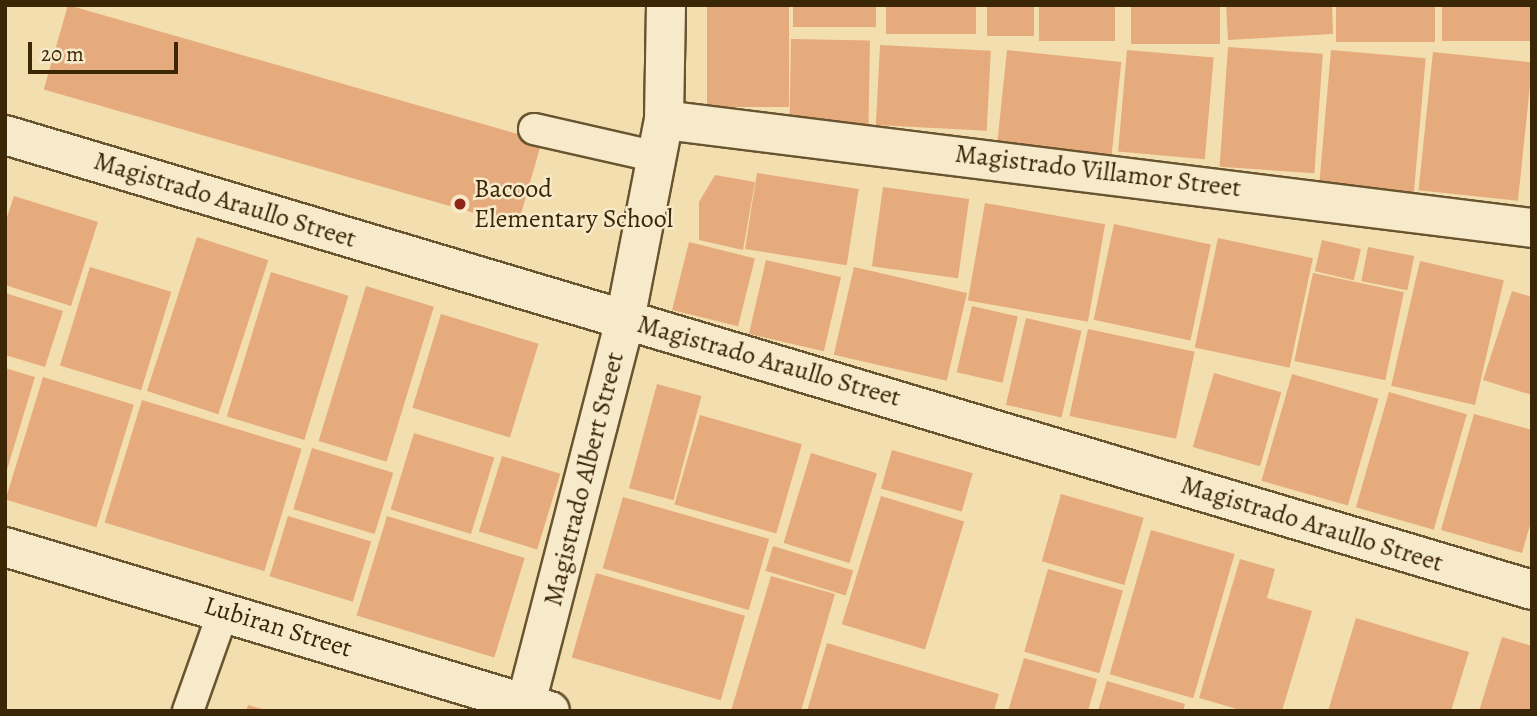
<!DOCTYPE html>
<style>
body{margin:0}
#map{position:relative;width:1537px;height:716px;overflow:hidden;background:#f3deaf;font-family:Alegreya,serif}
div>[style]{position:absolute}
[style*='--x']{left:calc(var(--x)*1px);top:calc(var(--y)*1px);width:calc(var(--w)*1px);rotate:calc(var(--a)*1deg)}
.building>*{inset:0;background:#e6ab7c;transform-origin:0 0}
.roads{filter:drop-shadow(2px 0 #695430) drop-shadow(-2px 0 #695430) drop-shadow(0 2px #695430) drop-shadow(0 -2px #695430)}
.service>*{height:30px;margin:-15px;padding:0 15px;transform-origin:15px;border-radius:15px;background:#f7eacb}
.minor>*{height:38px;margin:-19px;padding:0 19px;transform-origin:19px;border-radius:19px;background:#f7eacb}
.secondary>*{height:38px;margin:-19px;padding:0 19px;transform-origin:19px;border-radius:19px;background:#f7eacb}
.dots>*{width:19px;height:19px;translate:-50% -50%;box-sizing:border-box;border:4px solid #f7eacb;border-radius:50%}
span{translate:-50% -50%;white-space:nowrap;text-align:center;line-height:1.15;-webkit-text-stroke:5px #f7eacb;paint-order:stroke}
.street-label{font-size:26px;color:#3b2605}
.poi-label{font-size:26px;color:#3b2605}
.left{translate:0 -50%;text-align:left}
.frame{position:absolute;inset:0;border:7px solid #3b2605;pointer-events:none}
.scale{position:absolute;left:28px;top:42px;width:150px;height:32px;box-sizing:border-box;border:4px solid #3b2605;border-top:0;padding-left:9px;font-size:21px;line-height:24px;white-space:nowrap;color:#3b2605;-webkit-text-stroke:5px #f7eacb;paint-order:stroke}
</style>
<div id="map">
<div class="building">
<div style="left:68px;top:5px;width:493px;height:88px;rotate:16deg"></div>
<div style="left:707px;top:5px;width:82px;height:102px"></div>
<div style="left:793px;top:5px;width:83px;height:22px"></div>
<div style="left:886px;top:5px;width:90px;height:29px"></div>
<div style="left:987px;top:5px;width:47px;height:31px"></div>
<div style="left:1039px;top:5px;width:76px;height:36px"></div>
<div style="left:1131px;top:5px;width:89px;height:39px"></div>
<div style="clip-path:polygon(1226px 5px,1332px 5px,1333px 34px,1228px 40px)"></div>
<div style="left:1336px;top:5px;width:99px;height:37px"></div>
<div style="left:1442px;top:5px;width:90px;height:36px"></div>
<div style="left:791px;top:39px;width:79px;height:87px;rotate:1deg"></div>
<div style="left:880px;top:45px;width:111px;height:80px;rotate:3deg"></div>
<div style="left:1228px;top:47px;width:95px;height:120px;rotate:4deg"></div>
<div style="left:1007px;top:50px;width:115px;height:93px;rotate:6deg"></div>
<div style="left:1127px;top:50px;width:87px;height:102px;rotate:5deg"></div>
<div style="left:1331px;top:50px;width:95px;height:135px;rotate:5deg"></div>
<div style="left:1433px;top:52px;width:100px;height:139px;rotate:6deg"></div>
<div style="left:757px;top:173px;width:103px;height:77px;rotate:9deg"></div>
<div style="clip-path:polygon(715px 175px,755px 182px,743px 250px,699px 240px,699px 202px)"></div>
<div style="left:883px;top:187px;width:87px;height:80px;rotate:8deg"></div>
<div style="clip-path:polygon(14px 196px,98px 222px,71px 306px,5px 285px,5px 223px)"></div>
<div style="left:985px;top:203px;width:122px;height:99px;rotate:10deg"></div>
<div style="left:1114px;top:224px;width:99px;height:98px;rotate:12deg"></div>
<div style="left:197px;top:237px;width:75px;height:162px;rotate:18deg"></div>
<div style="left:1218px;top:238px;width:97px;height:112px;rotate:12deg"></div>
<div style="left:1322px;top:240px;width:40px;height:32px;rotate:13deg"></div>
<div style="left:689px;top:242px;width:68px;height:70px;rotate:14deg"></div>
<div style="left:1368px;top:247px;width:47px;height:35px;rotate:11deg"></div>
<div style="left:766px;top:260px;width:77px;height:76px;rotate:13deg"></div>
<div style="left:1420px;top:261px;width:86px;height:128px;rotate:13deg"></div>
<div style="left:90px;top:267px;width:85px;height:103px;rotate:17deg"></div>
<div style="left:854px;top:267px;width:116px;height:90px;rotate:13deg"></div>
<div style="left:271px;top:272px;width:81px;height:151px;rotate:17deg"></div>
<div style="left:1313px;top:273px;width:93px;height:90px;rotate:12deg"></div>
<div style="left:366px;top:286px;width:71px;height:162px;rotate:17deg"></div>
<div style="clip-path:polygon(1512px 291px,1532px 297px,1532px 395px,1483px 380px)"></div>
<div style="clip-path:polygon(5px 293px,63px 311px,45px 367px,5px 355px)"></div>
<div style="left:972px;top:306px;width:47px;height:68px;rotate:13deg"></div>
<div style="left:441px;top:314px;width:102px;height:98px;rotate:17deg"></div>
<div style="left:1026px;top:318px;width:57px;height:89px;rotate:13deg"></div>
<div style="left:1088px;top:329px;width:109px;height:89px;rotate:12deg"></div>
<div style="clip-path:polygon(5px 368px,35px 377px,6px 473px,5px 473px)"></div>
<div style="left:1214px;top:373px;width:70px;height:77px;rotate:16deg"></div>
<div style="left:1292px;top:374px;width:90px;height:111px;rotate:16deg"></div>
<div style="left:43px;top:377px;width:95px;height:128px;rotate:17deg"></div>
<div style="left:657px;top:384px;width:46px;height:108px;rotate:15deg"></div>
<div style="left:1389px;top:392px;width:81px;height:120px;rotate:16deg"></div>
<div style="left:142px;top:400px;width:167px;height:128px;rotate:17deg"></div>
<div style="clip-path:polygon(1474px 414px,1532px 430px,1532px 518px,1522px 553px,1441px 530px)"></div>
<div style="left:700px;top:415px;width:106px;height:93px;rotate:16deg"></div>
<div style="left:414px;top:433px;width:84px;height:80px;rotate:17deg"></div>
<div style="left:312px;top:448px;width:85px;height:64px;rotate:17deg"></div>
<div style="left:892px;top:450px;width:84px;height:40px;rotate:16deg"></div>
<div style="left:811px;top:453px;width:69px;height:94px;rotate:17deg"></div>
<div style="left:502px;top:456px;width:61px;height:79px;rotate:17deg"></div>
<div style="left:1061px;top:494px;width:86px;height:70px;rotate:16deg"></div>
<div style="left:881px;top:496px;width:87px;height:134px;rotate:17deg"></div>
<div style="left:623px;top:497px;width:152px;height:74px;rotate:16deg"></div>
<div style="left:288px;top:516px;width:87px;height:63px;rotate:17deg"></div>
<div style="left:387px;top:516px;width:144px;height:104px;rotate:17deg"></div>
<div style="left:1151px;top:530px;width:87px;height:150px;rotate:16deg"></div>
<div style="left:773px;top:546px;width:84px;height:26px;rotate:17deg"></div>
<div style="clip-path:polygon(1240px 559px,1275px 569px,1267px 598px,1312px 611px,1282px 711px,1244px 711px,1199px 698px)"></div>
<div style="left:1048px;top:569px;width:78px;height:86px;rotate:16deg"></div>
<div style="left:596px;top:573px;width:155px;height:88px;rotate:16deg"></div>
<div style="clip-path:polygon(771px 576px,835px 594px,801px 711px,731px 711px)"></div>
<div style="clip-path:polygon(1356px 618px,1469px 652px,1451px 711px,1328px 711px)"></div>
<div style="clip-path:polygon(1502px 637px,1532px 646px,1532px 711px,1479px 711px)"></div>
<div style="clip-path:polygon(827px 643px,999px 694px,994px 711px,807px 711px)"></div>
<div style="clip-path:polygon(1024px 658px,1097px 679px,1088px 711px,1008px 711px)"></div>
<div style="clip-path:polygon(1107px 681px,1185px 704px,1183px 711px,1098px 711px)"></div>
<div style="clip-path:polygon(248px 705px,266px 710px,266px 711px,246px 711px)"></div>
</div>
<div class="roads">
<div class="service">
<div style="--x:534;--y:129;--w:126;--a:12.8"></div>
<div style="--x:188;--y:711;--w:107;--a:-70.4"></div>
</div>
<div class="minor">
<div style="--x:664;--y:120;--w:875;--a:7.09"></div>
<div style="--x:5;--y:135;--w:1593;--a:16.59"></div>
<div style="--x:526;--y:703;--w:396;--a:-75.5"></div>
<div style="--x:625;--y:320;--w:204;--a:-79"></div>
<div style="--x:664;--y:120;--w:115;--a:-89"></div>
</div>
<div class="secondary">
<div style="--x:5;--y:547;--w:569;--a:16.75"></div>
</div>
</div>
<div class="dots">
<div style="left:460px;top:204px;background:#8f2418"></div>
</div>
<div class="street-label">
<span style="left:1098px;top:171px;rotate:7deg">Magistrado Villamor Street</span>
<span style="left:225px;top:200px;rotate:17deg">Magistrado Araullo Street</span>
<span style="left:769px;top:361px;rotate:16deg">Magistrado Araullo Street</span>
<span style="left:584px;top:479px;rotate:-76deg">Magistrado Albert Street</span>
<span style="left:1312px;top:524px;rotate:17deg">Magistrado Araullo Street</span>
<span style="left:278px;top:627px;rotate:17deg">Lubiran Street</span>
</div>
<div class="poi-label">
<span class="left" style="left:474px;top:204px">Bacood<br>Elementary School</span>
</div>
<div class="frame"></div>
<div class="scale">20 m</div>
</div>
